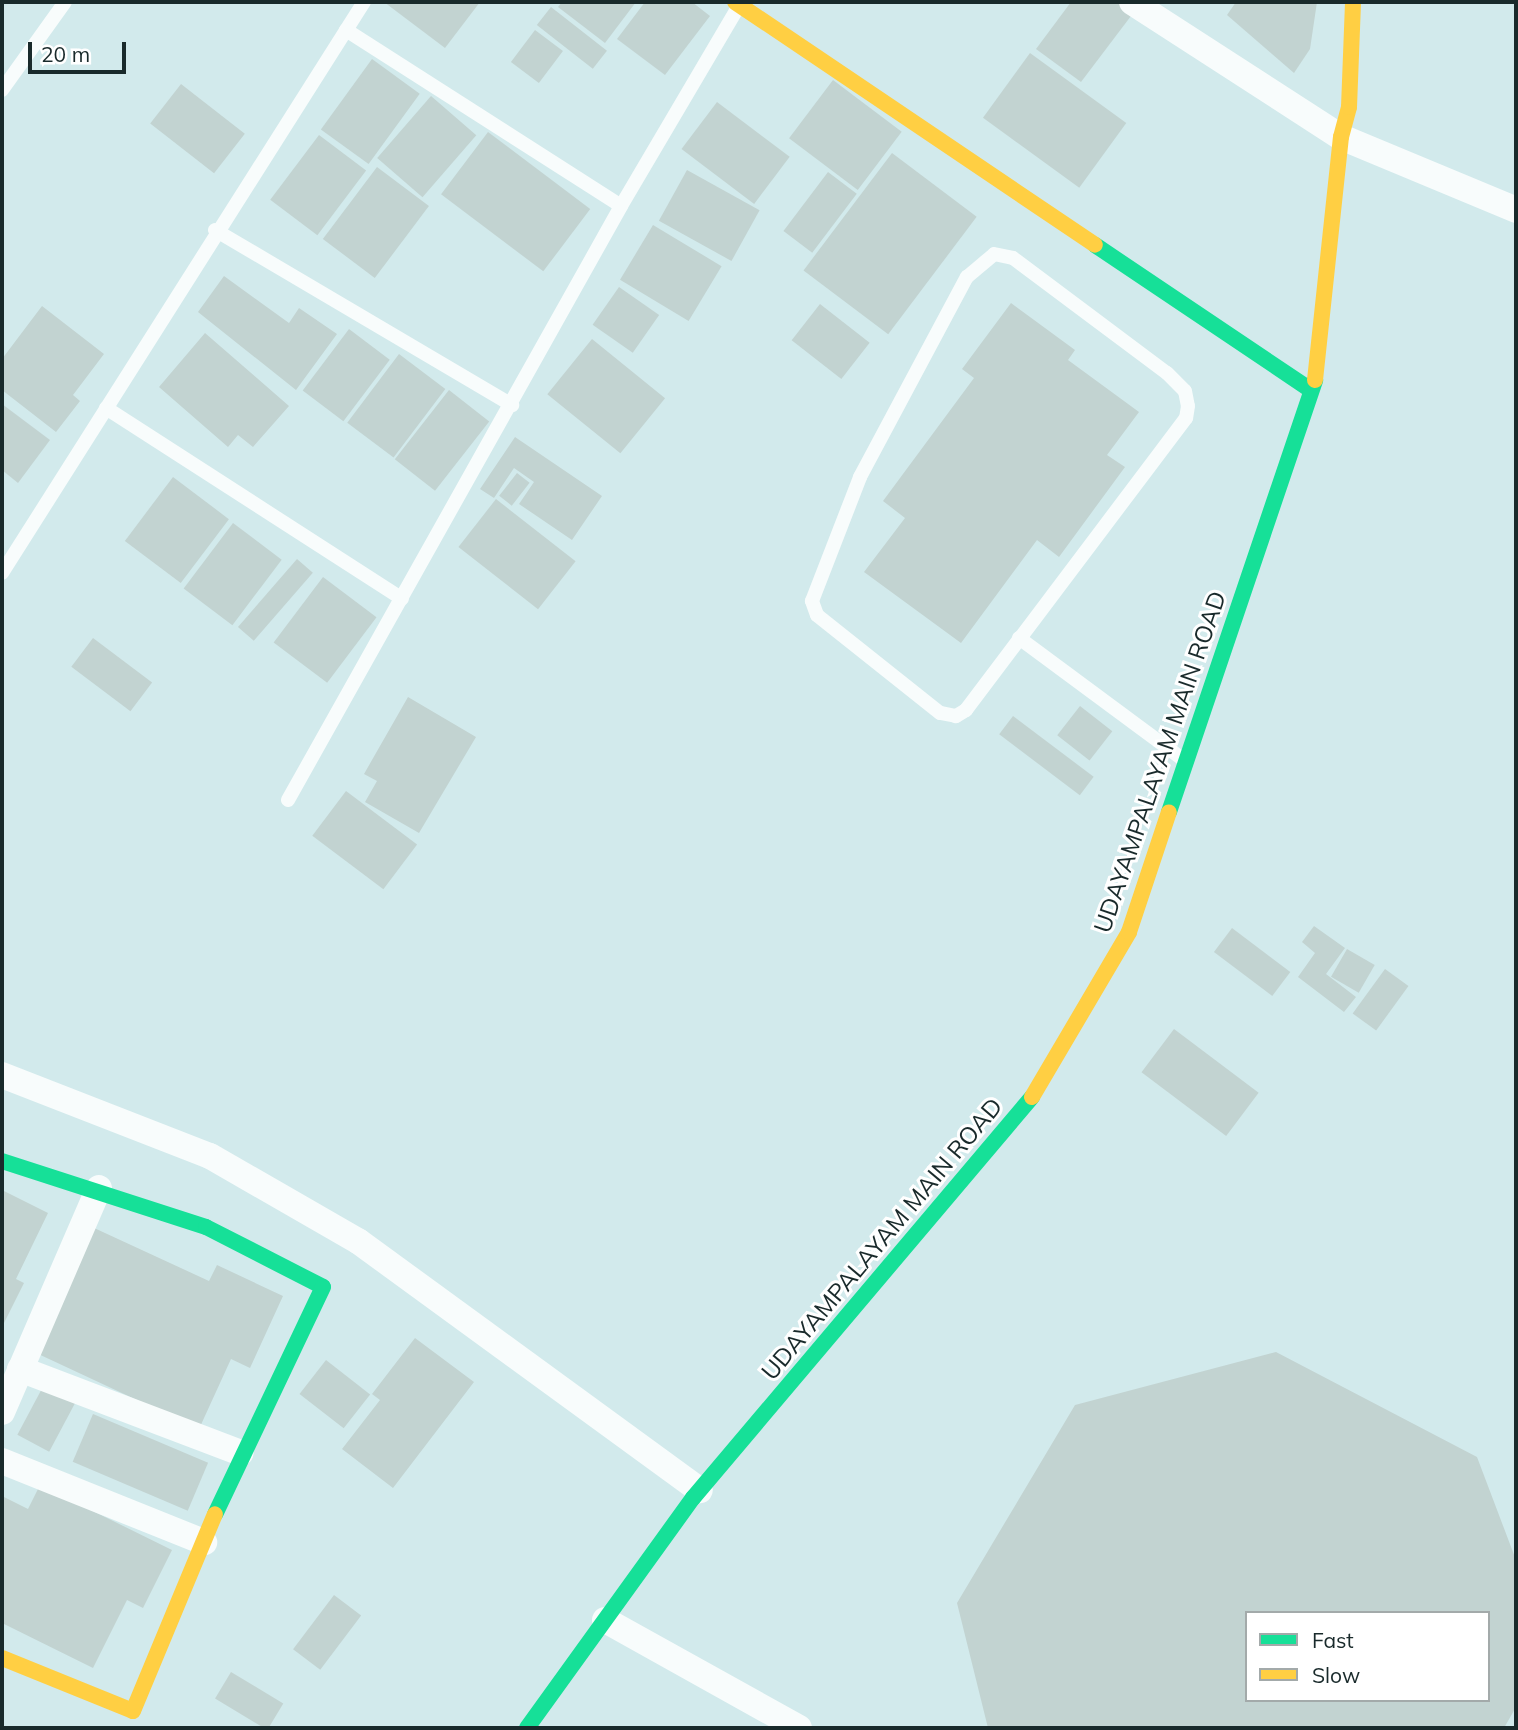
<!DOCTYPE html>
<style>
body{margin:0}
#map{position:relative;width:1518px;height:1730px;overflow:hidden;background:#d2eaec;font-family:Mulish,sans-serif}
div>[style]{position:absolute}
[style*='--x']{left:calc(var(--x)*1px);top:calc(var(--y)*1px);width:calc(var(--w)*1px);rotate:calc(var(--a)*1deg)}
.building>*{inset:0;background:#c2d3d1;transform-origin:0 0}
.lane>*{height:14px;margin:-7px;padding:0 7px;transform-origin:7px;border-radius:7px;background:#f8fcfc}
.street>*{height:26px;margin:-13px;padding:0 13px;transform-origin:13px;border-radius:13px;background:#f8fcfc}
.fast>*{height:16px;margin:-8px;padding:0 8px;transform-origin:8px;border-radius:8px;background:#16e098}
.slow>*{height:16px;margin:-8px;padding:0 8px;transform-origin:8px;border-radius:8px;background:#ffcf43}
span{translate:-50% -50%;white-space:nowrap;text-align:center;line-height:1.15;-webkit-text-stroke:6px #fff;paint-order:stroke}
.street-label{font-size:24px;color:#192a2b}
.frame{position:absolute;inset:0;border:4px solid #192a2b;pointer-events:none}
.legend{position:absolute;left:1245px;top:1611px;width:245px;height:91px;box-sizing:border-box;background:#fff;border:2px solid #a3aaaa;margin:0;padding:9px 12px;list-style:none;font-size:21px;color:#192a2b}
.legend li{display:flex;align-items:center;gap:14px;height:35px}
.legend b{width:35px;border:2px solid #a3aaaa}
.scale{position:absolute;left:28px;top:42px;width:98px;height:32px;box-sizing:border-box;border:4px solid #192a2b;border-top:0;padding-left:9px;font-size:21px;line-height:24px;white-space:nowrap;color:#192a2b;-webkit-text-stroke:5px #fff;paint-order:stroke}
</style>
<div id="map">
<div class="building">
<div style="clip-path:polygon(384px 2px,480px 2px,445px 48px)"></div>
<div style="clip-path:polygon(562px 2px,636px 2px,605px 43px,558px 7px)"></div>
<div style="clip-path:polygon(645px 2px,692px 2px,710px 16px,665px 75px,617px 39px)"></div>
<div style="clip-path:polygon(1071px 2px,1120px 2px,1134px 12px,1081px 82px,1036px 49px)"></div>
<div style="clip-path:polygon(1236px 2px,1317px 2px,1310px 49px,1294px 73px,1227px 15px)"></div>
<div style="left:551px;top:7px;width:71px;height:23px;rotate:38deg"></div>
<div style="left:535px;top:30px;width:35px;height:40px;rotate:37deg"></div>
<div style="left:1030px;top:53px;width:119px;height:80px;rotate:36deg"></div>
<div style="left:372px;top:59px;width:59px;height:87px;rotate:36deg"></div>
<div style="left:833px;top:80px;width:86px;height:73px;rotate:37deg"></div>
<div style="left:181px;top:84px;width:81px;height:50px;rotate:38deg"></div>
<div style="left:431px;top:96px;width:60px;height:82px;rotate:41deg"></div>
<div style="left:717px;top:102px;width:91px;height:59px;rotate:37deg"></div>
<div style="left:488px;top:132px;width:128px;height:78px;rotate:37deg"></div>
<div style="left:319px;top:135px;width:59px;height:81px;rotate:37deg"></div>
<div style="left:892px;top:153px;width:106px;height:147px;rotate:37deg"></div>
<div style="left:377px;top:167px;width:65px;height:90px;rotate:37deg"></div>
<div style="left:687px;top:170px;width:83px;height:58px;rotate:29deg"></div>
<div style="left:828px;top:172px;width:36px;height:74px;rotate:37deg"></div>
<div style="left:653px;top:225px;width:80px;height:64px;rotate:31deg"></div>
<div style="clip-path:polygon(224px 276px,289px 323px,299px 308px,337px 334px,296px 390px,198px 312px)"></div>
<div style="left:619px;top:287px;width:49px;height:46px;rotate:35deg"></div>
<div style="clip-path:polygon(1011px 303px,1075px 350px,1068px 360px,1139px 412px,1107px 455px,1125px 467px,1059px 557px,1037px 540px,961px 643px,864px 572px,905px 518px,883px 501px,974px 378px,962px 369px)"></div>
<div style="left:820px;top:304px;width:63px;height:46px;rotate:38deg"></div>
<div style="clip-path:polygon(42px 306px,104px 354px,73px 395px,80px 401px,56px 432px,2px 390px,2px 359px)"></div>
<div style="left:349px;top:329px;width:51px;height:77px;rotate:37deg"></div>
<div style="clip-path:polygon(205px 333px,289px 406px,253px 447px,238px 435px,228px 447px,159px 387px)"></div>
<div style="left:592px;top:339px;width:94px;height:71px;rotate:39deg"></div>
<div style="left:399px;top:354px;width:58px;height:86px;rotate:37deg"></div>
<div style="left:449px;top:390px;width:51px;height:88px;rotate:38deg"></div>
<div style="clip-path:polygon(2px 404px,50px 440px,18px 483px,2px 470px)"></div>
<div style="clip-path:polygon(515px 437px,602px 496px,572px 540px,519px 504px,534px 482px,514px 468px,494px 498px,480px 489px)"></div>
<div style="left:517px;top:473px;width:16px;height:29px;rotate:38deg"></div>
<div style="left:173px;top:477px;width:70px;height:80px;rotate:37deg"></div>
<div style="left:496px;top:499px;width:101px;height:61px;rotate:38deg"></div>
<div style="left:233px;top:523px;width:61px;height:82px;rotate:37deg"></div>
<div style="left:297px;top:559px;width:21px;height:90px;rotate:41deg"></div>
<div style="left:323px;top:577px;width:67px;height:82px;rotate:37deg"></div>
<div style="left:93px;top:638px;width:74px;height:36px;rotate:37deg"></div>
<div style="clip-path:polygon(408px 697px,476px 737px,419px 833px,365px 802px,377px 781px,364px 774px)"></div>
<div style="left:1080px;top:706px;width:41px;height:37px;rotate:38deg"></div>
<div style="left:1013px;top:716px;width:101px;height:23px;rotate:37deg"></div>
<div style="left:346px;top:791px;width:89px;height:56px;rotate:37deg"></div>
<div style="clip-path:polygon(1314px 926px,1345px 948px,1326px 974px,1356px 997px,1344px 1012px,1298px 977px,1315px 953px,1302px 942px)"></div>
<div style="left:1232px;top:928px;width:73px;height:30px;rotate:37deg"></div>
<div style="left:1347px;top:949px;width:32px;height:32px;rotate:30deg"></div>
<div style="left:1385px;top:969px;width:29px;height:55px;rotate:36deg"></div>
<div style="left:1174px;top:1029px;width:106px;height:54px;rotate:37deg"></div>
<div style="clip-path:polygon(2px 1190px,48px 1213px,16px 1279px,24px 1283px,4px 1323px)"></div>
<div style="clip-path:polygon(92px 1227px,209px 1281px,217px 1265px,283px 1296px,250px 1368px,231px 1359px,199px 1429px,34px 1352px)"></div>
<div style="clip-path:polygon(415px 1338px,474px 1382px,393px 1488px,342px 1449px,380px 1400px,372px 1394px)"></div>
<div style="clip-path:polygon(evenodd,1276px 1352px,1477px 1457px,1516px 1560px,1516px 1707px,1504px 1728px,988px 1728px,957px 1603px,1075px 1405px,1276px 1352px,1247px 1613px,1488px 1613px,1488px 1700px,1247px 1700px,1247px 1613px)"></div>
<div style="left:326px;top:1360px;width:56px;height:43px;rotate:38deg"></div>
<div style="left:46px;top:1381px;width:36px;height:61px;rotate:28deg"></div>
<div style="left:93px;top:1414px;width:125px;height:52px;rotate:23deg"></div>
<div style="clip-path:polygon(40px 1485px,172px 1550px,143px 1608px,127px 1600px,93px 1668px,2px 1623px,2px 1496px,28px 1509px)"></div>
<div style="left:334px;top:1595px;width:34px;height:68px;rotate:37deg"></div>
<div style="left:231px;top:1672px;width:61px;height:31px;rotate:31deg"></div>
</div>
<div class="lane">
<div style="--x:346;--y:30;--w:326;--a:32.6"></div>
<div style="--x:2;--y:90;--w:108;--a:-54.4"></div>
<div style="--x:215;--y:230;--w:345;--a:30.5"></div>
<div style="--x:994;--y:254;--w:19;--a:12"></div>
<div style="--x:1013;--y:258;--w:192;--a:36.8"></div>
<div style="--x:1167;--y:373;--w:25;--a:45"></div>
<div style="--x:1185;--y:391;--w:15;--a:79"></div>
<div style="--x:1188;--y:406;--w:12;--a:99"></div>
<div style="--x:1186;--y:418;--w:366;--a:127"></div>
<div style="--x:966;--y:710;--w:12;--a:149"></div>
<div style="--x:956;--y:716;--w:16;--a:-169"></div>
<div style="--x:940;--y:713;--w:157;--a:-141.5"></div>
<div style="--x:817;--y:615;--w:15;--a:-110"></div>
<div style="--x:812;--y:601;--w:133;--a:-68.8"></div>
<div style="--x:860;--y:477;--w:227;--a:-61.9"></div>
<div style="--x:967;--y:277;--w:35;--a:-40"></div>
<div style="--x:106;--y:408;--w:352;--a:32.8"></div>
<div style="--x:2;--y:573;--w:676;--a:-57.63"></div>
<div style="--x:1019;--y:638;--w:207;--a:36.5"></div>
<div style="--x:288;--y:800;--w:681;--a:-60.72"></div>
<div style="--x:621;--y:206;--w:232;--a:-59.5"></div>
</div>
<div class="street">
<div style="--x:1132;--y:2;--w:249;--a:32.9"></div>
<div style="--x:1341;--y:137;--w:190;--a:22.6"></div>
<div style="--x:2;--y:1075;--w:223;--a:21.3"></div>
<div style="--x:210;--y:1156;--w:171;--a:29.9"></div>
<div style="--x:358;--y:1241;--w:423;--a:36.1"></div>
<div style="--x:20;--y:1369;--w:236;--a:20.8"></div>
<div style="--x:2;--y:1412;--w:244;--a:-66.6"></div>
<div style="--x:2;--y:1461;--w:218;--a:21.9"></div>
<div style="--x:605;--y:1620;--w:222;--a:29.1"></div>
</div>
<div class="fast">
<div style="--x:1095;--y:245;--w:260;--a:33.9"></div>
<div style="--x:1169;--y:812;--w:456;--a:-71.3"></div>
<div style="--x:2;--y:1161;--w:214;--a:17.9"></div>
<div style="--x:206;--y:1227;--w:131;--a:27.1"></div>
<div style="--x:323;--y:1287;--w:251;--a:115.4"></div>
<div style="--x:527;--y:1728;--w:284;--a:-54.2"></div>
<div style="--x:693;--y:1498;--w:525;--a:-49.79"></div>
</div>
<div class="slow">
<div style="--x:735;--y:2;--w:434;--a:34"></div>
<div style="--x:1315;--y:380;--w:244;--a:-83.9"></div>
<div style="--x:1341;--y:137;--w:31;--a:-75"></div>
<div style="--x:1349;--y:107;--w:105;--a:-87.8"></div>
<div style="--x:1032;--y:1097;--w:191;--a:-59.5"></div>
<div style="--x:1129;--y:932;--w:126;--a:-71.6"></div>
<div style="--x:2;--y:1658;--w:141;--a:22"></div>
<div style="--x:133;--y:1711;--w:213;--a:-67.4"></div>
</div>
<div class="street-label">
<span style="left:1160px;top:762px;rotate:-71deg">UDAYAMPALAYAM MAIN ROAD</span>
<span style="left:882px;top:1239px;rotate:-50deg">UDAYAMPALAYAM MAIN ROAD</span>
</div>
<div class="frame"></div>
<ul class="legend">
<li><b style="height:9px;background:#16e098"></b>Fast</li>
<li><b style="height:9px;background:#ffcf43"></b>Slow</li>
</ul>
<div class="scale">20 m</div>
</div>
